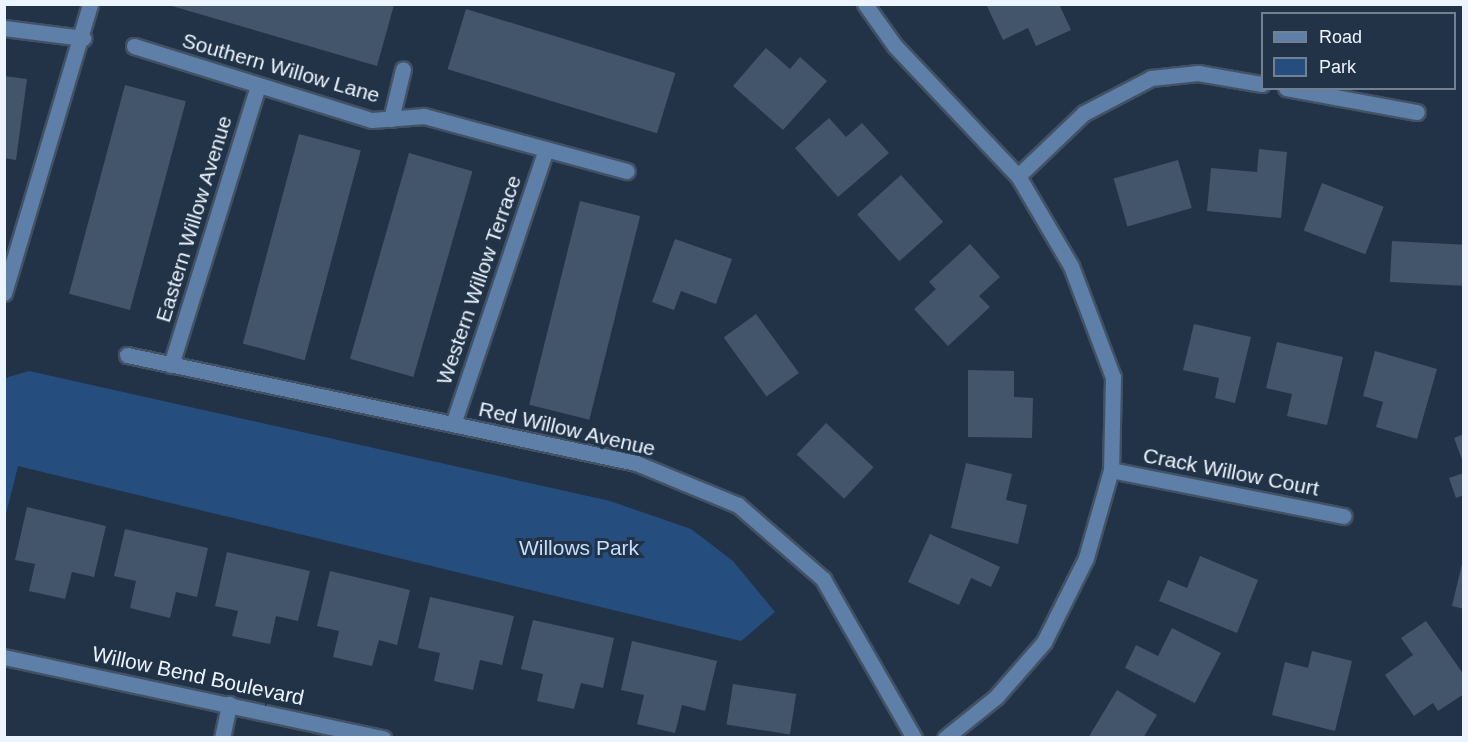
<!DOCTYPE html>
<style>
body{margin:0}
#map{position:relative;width:1468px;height:742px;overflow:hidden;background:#223347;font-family:Helvetica,sans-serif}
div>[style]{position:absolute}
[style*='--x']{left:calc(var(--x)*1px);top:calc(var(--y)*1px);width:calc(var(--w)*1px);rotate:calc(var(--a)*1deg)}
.green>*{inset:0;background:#254e7e}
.building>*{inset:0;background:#43556b;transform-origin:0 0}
.roads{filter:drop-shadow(2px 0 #425264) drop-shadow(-2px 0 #425264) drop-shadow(0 2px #425264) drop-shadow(0 -2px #425264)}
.minor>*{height:15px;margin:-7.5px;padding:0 7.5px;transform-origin:7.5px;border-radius:7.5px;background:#5e7fa8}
span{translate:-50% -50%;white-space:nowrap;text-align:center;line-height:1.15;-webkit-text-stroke:6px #223347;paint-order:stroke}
.street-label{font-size:21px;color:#ecf4ff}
.park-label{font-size:21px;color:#c4deff}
.frame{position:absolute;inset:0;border:6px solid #ecf4ff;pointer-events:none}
.legend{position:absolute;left:1261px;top:12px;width:195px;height:78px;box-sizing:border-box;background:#223347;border:2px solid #738091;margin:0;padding:8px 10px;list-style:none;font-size:18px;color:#ecf4ff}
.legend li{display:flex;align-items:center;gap:12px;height:30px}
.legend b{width:30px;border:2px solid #738091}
</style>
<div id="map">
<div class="green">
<div style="clip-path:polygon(29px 371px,610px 501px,691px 529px,733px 561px,775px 612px,741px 641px,18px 466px,5px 518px,5px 378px)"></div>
</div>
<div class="building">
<div style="clip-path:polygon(165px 4px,393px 4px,394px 5px,377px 66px)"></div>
<div style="clip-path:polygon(986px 4px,1059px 4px,1071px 30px,1036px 46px,1028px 28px,1003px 40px)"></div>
<div style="left:466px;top:9px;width:219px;height:63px;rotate:17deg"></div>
<div style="clip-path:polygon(766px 48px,790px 69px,800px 57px,827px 81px,783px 130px,733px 86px)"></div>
<div style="clip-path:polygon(4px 76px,27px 79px,16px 160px,4px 158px)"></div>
<div style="left:125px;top:85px;width:63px;height:216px;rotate:15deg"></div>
<div style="clip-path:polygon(829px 118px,846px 137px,862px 123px,889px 153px,838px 197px,795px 148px)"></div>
<div style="left:299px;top:134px;width:64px;height:217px;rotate:15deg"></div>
<div style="clip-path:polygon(1259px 149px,1287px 152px,1281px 218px,1207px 211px,1211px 168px,1257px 172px)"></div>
<div style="left:409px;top:153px;width:66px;height:214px;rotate:16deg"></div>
<div style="left:1178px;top:160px;width:50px;height:67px;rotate:74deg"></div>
<div style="left:901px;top:175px;width:63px;height:59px;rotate:48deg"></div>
<div style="left:1322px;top:183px;width:66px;height:51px;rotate:21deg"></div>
<div style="left:580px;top:201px;width:62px;height:210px;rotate:14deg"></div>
<div style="clip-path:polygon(675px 239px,732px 259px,716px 304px,681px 291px,674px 310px,652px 302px)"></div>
<div style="left:1392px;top:241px;width:72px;height:41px;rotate:3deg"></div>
<div style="clip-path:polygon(970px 244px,1000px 277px,979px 296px,990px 307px,948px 346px,914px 309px,936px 289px,929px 282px)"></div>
<div style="left:756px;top:314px;width:73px;height:40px;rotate:54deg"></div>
<div style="clip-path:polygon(1194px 324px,1251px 337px,1235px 403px,1215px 398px,1219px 378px,1183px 370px)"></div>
<div style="clip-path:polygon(1277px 342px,1343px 357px,1327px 425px,1287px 416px,1292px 394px,1266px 388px)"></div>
<div style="clip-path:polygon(1375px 351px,1437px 369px,1417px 439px,1376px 427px,1383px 402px,1363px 396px)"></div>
<div style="clip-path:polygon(968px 370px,1014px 371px,1014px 397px,1033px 398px,1032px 438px,968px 437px)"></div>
<div style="left:826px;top:423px;width:65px;height:43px;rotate:43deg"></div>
<div style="clip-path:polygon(1464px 434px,1464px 462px,1463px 462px,1454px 438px)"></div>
<div style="clip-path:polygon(966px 463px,1012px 474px,1006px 500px,1027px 505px,1018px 544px,951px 528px)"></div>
<div style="clip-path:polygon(1464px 473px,1464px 495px,1456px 498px,1449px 478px)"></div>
<div style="clip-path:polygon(27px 507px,106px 526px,94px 577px,72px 572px,65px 599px,29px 591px,35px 564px,15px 560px)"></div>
<div style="clip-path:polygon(125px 529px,208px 548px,197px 597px,176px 592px,170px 618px,130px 608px,136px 581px,114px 576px)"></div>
<div style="clip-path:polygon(930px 534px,1000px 567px,991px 587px,971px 578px,959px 605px,908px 582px)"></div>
<div style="clip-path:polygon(227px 552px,310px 571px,298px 621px,276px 616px,270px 644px,232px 636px,238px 611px,215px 606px)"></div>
<div style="clip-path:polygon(1200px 556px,1258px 580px,1237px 633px,1159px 601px,1168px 580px,1187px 588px)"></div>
<div style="clip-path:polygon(1463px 560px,1464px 560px,1464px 609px,1452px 606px)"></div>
<div style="clip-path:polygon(330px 571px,410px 590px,397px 645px,379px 640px,372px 666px,333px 657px,339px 631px,317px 626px)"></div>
<div style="clip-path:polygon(430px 597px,514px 616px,502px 665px,480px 660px,473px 690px,434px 681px,440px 653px,418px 648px)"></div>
<div style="clip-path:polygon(533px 620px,614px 638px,603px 688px,581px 683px,574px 709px,537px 701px,543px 674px,521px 669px)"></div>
<div style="clip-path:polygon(1426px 621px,1464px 675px,1464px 694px,1438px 711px,1433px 703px,1414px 716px,1385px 675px,1413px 655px,1401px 638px)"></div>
<div style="clip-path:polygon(1172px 628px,1221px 653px,1195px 703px,1125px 668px,1136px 645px,1158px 656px)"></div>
<div style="clip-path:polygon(632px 641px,717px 661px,705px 711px,682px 705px,675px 733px,637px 724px,644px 695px,621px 690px)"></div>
<div style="clip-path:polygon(1312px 651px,1352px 661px,1335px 731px,1272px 715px,1285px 662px,1308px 668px)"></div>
<div style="left:733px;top:684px;width:64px;height:41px;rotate:9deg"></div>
<div style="clip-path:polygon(1117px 690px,1157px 715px,1143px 738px,1088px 738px)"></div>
</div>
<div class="roads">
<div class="minor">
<div style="--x:865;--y:4;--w:52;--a:54.5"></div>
<div style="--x:895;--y:46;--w:179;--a:46.6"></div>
<div style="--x:1018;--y:176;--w:104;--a:59.5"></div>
<div style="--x:1071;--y:266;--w:119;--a:69.3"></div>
<div style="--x:1113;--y:377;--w:93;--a:91.2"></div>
<div style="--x:1111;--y:470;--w:91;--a:105.9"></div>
<div style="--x:1086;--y:558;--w:94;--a:116.6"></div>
<div style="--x:1044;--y:642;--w:73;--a:131.1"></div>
<div style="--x:996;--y:697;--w:65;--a:141.2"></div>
<div style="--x:4;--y:28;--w:80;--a:7.2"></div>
<div style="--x:134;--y:46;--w:249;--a:17.3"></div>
<div style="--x:372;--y:120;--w:52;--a:-4.4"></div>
<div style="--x:424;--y:116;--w:210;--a:15.2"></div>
<div style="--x:1286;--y:88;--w:133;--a:10.4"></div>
<div style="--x:391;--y:119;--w:51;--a:-76.5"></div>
<div style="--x:1018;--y:176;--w:91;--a:-43.7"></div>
<div style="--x:1084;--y:113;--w:76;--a:-27.6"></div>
<div style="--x:1151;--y:78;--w:47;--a:-6.1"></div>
<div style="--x:1198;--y:73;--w:65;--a:9.8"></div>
<div style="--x:4;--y:293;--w:302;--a:-73.4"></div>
<div style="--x:127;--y:355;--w:520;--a:11.98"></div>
<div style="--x:636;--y:463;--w:110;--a:22.4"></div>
<div style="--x:738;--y:505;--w:113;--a:41"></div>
<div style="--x:823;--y:579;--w:183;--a:60.2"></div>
<div style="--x:171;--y:365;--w:292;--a:-72.7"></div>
<div style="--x:453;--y:424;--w:290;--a:-71.3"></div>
<div style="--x:1111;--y:470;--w:237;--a:11.2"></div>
<div style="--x:4;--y:657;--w:388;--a:12.1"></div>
<div style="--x:222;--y:738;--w:35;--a:-78"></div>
</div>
</div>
<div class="street-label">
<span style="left:281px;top:68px;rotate:16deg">Southern Willow Lane</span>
<span style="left:194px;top:219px;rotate:-73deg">Eastern Willow Avenue</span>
<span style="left:479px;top:280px;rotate:-71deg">Western Willow Terrace</span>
<span style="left:567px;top:429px;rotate:13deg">Red Willow Avenue</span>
<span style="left:1231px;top:472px;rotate:11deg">Crack Willow Court</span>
<span style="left:198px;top:676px;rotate:12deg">Willow Bend Boulevard</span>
</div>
<div class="park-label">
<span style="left:579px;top:548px">Willows Park</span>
</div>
<div class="frame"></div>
<ul class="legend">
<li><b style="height:8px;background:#5e7fa8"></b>Road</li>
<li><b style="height:16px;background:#254e7e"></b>Park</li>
</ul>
</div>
